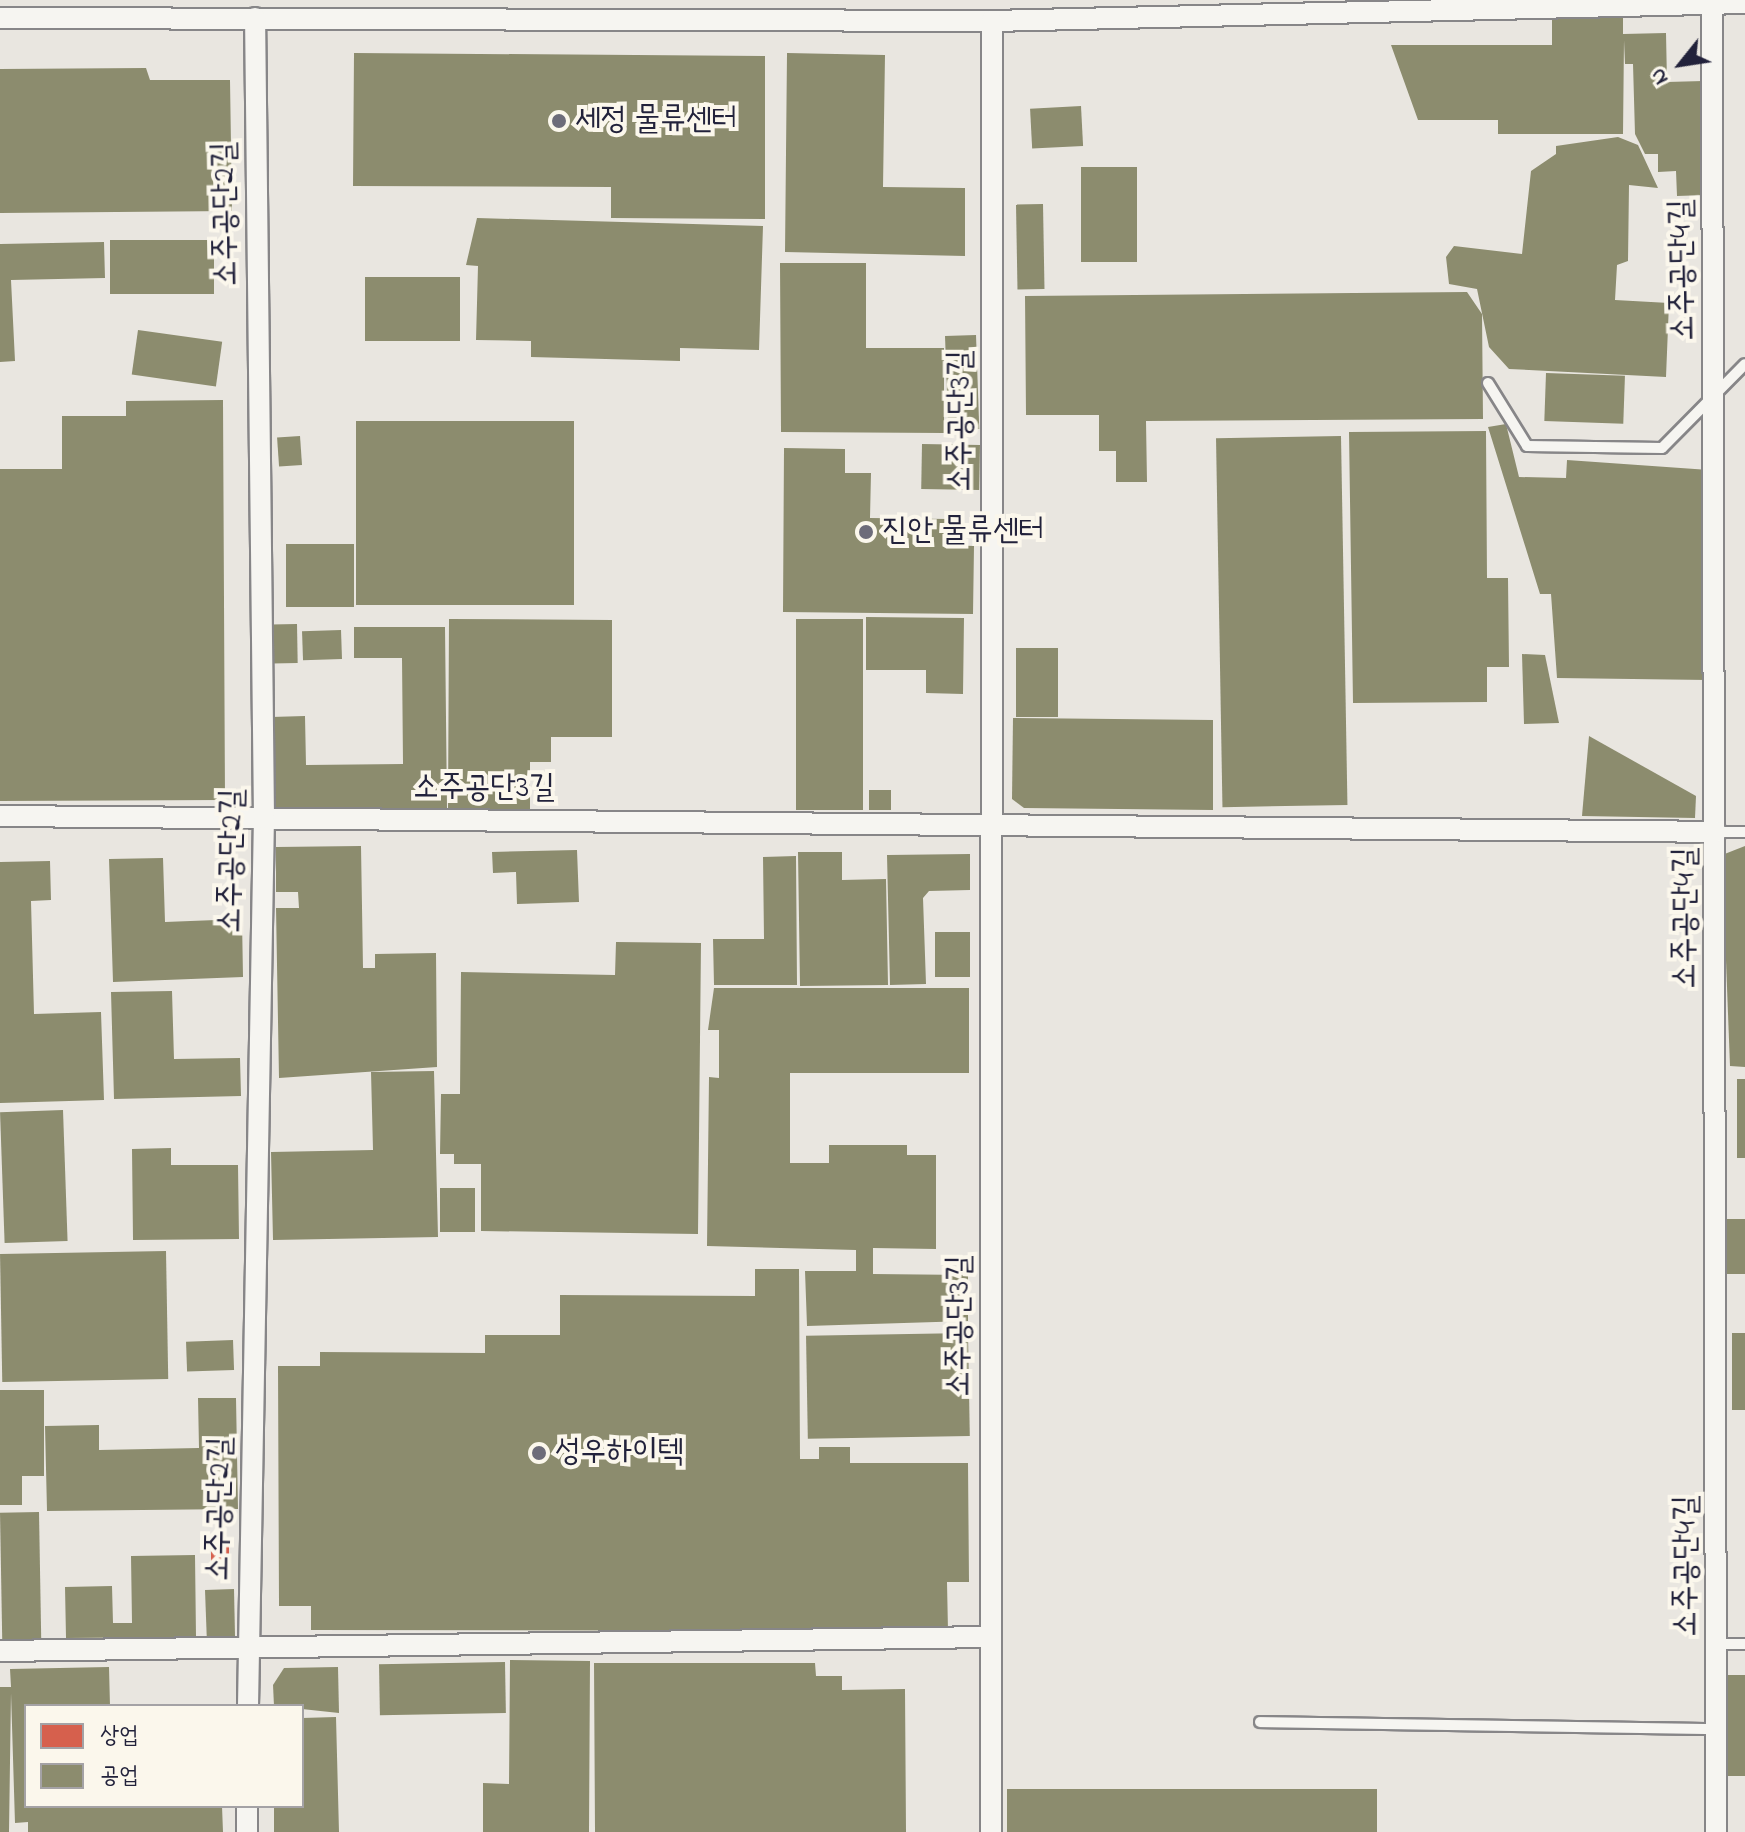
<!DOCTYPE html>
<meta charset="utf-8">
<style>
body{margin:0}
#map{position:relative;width:1745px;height:1832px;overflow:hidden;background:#f8f6f0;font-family:"Indie Flower","Poor Story",sans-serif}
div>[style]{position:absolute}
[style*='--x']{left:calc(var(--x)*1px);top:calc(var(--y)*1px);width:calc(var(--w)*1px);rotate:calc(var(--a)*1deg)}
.built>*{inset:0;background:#e9e6e0}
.shops>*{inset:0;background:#d6604d;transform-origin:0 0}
.industry>*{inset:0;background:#8c8c6e;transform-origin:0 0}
.roads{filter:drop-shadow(2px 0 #878688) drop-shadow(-2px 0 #878688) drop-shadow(0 2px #878688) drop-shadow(0 -2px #878688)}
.lane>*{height:10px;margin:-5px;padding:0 5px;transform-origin:5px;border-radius:5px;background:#f6f5f1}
.street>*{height:20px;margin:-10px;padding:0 10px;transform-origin:10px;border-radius:10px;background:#f6f5f1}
.dots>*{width:22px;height:22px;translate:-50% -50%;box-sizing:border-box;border:4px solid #fbf7ec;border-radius:50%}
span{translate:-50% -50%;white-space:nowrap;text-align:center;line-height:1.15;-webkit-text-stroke:8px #fbf7ec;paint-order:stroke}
.poi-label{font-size:32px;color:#22223b}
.left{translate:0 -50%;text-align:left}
.street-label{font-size:32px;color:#22223b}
.legend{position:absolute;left:24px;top:1704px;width:280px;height:104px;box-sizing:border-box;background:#fbf7ec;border:2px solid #a4a2a5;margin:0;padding:10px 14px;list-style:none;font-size:24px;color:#22223b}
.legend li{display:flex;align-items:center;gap:16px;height:40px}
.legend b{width:40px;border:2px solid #a4a2a5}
.north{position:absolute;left:1641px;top:24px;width:80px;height:80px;-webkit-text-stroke:6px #fbf7ec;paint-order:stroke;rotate:240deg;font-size:22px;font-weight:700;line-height:32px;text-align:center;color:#22223b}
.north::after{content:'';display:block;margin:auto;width:28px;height:36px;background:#22223b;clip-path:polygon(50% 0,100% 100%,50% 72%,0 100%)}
</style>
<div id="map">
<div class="built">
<div style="clip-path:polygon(evenodd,0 0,1745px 0,1745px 1832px,0 1832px,0 0,26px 1706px,302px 1706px,302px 1806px,26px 1806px,26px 1706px)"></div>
</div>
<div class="shops">
<div style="left:211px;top:1546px;width:18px;height:26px"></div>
</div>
<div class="industry">
<div style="clip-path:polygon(1552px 14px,1623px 14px,1623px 34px,1666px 33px,1667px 82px,1703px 81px,1706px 195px,1677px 196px,1676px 171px,1658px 172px,1658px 154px,1645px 154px,1635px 134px,1633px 64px,1625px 64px,1624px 40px,1623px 134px,1498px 134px,1498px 120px,1418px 120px,1391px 45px,1552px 45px)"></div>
<div style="clip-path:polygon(354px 53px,765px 56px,765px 219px,611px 218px,611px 187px,353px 186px)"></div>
<div style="clip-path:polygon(787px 53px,885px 55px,883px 187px,965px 188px,965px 256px,785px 252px)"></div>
<div style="clip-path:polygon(146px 68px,150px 80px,230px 80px,232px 211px,0 213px,0 69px)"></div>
<div style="left:1081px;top:106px;width:40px;height:51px;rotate:87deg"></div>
<div style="clip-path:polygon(1618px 137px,1638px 145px,1658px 188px,1629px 185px,1628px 261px,1617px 265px,1615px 300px,1669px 303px,1666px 377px,1509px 369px,1489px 347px,1477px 289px,1449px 284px,1446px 257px,1454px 246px,1522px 254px,1531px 171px,1556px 154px,1556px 146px)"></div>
<div style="left:1081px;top:167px;width:56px;height:95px"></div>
<div style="left:1043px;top:204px;width:85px;height:27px;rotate:89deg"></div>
<div style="clip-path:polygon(477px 218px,763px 226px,759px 350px,680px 348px,680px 361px,531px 357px,531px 341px,476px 340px,478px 266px,466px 265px)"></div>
<div style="left:110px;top:240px;width:104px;height:54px"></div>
<div style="clip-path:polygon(104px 242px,105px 278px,11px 280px,15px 361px,0 362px,0 244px)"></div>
<div style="clip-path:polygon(780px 263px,866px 263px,866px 348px,944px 348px,944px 433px,781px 432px)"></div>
<div style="left:365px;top:277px;width:95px;height:64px"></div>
<div style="clip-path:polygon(1467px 292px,1482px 314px,1483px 419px,1146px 421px,1147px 482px,1116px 482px,1116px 451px,1099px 451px,1099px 415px,1026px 415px,1025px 296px)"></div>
<div style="left:138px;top:330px;width:85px;height:45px;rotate:8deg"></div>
<div style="left:976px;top:335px;width:94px;height:31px;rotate:88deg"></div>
<div style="left:1546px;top:373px;width:79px;height:48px;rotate:2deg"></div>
<div style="clip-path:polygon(223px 400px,225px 800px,0 801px,0 469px,62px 469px,62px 416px,126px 416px,126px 401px)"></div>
<div style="left:574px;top:421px;width:184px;height:218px;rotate:90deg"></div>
<div style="clip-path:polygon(1506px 424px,1519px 477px,1566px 478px,1567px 460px,1709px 470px,1708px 680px,1557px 678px,1551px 594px,1540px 594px,1488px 427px)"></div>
<div style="clip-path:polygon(1486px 431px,1487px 578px,1508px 578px,1509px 667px,1487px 667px,1487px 702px,1353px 703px,1349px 432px)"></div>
<div style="left:300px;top:436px;width:29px;height:23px;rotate:86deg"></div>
<div style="left:1341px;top:436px;width:369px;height:125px;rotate:89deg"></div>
<div style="left:922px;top:444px;width:58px;height:45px;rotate:1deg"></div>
<div style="clip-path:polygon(784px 448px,845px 449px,845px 473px,871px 473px,870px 518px,948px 519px,948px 545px,974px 546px,973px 614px,783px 612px)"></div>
<div style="left:286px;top:544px;width:68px;height:63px"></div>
<div style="clip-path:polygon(866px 617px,964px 618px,963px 694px,926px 693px,926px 670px,866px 670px)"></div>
<div style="clip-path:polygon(449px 619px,612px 620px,612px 737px,551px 737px,551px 762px,530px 762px,530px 811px,448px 810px)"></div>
<div style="left:796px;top:619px;width:67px;height:191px"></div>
<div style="left:297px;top:624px;width:39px;height:26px;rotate:89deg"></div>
<div style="clip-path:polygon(354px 627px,445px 627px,447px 809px,279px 811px,272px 804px,271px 717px,305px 716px,306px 765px,403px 764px,402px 658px,354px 658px)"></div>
<div style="left:341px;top:630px;width:29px;height:39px;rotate:88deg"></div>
<div style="left:1016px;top:648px;width:42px;height:69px"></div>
<div style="clip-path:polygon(1522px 654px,1545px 655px,1559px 723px,1524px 724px)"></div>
<div style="clip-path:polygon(1013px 718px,1213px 720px,1213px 810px,1024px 808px,1012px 799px)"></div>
<div style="clip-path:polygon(1589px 736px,1696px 796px,1695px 818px,1582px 816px)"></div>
<div style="left:869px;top:790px;width:22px;height:20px"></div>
<div style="clip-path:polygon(361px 846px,363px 968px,375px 968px,375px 954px,436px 953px,437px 1067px,279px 1078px,276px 908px,299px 908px,298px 892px,276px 892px,276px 847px)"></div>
<div style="clip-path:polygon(1745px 846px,1745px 1067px,1730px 1066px,1722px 855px)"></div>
<div style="clip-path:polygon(577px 850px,579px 902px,517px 904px,516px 872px,493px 873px,492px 852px)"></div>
<div style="clip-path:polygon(798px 852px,842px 852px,842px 880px,886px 879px,888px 985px,800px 986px)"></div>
<div style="clip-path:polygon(970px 854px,970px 890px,929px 891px,923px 898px,926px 984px,890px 985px,887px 855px)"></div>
<div style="clip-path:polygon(796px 856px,797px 985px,714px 985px,713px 939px,764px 939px,763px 857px)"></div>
<div style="clip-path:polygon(163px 858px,165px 922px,242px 919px,243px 977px,113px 982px,109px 859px)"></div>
<div style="clip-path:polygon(50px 861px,51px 900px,31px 901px,34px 1014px,101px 1012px,104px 1100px,0 1103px,0 862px)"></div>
<div style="left:935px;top:932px;width:35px;height:45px"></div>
<div style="clip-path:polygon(616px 942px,701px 943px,698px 1234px,481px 1231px,481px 1164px,454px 1164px,454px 1154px,440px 1154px,441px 1094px,460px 1094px,461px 972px,615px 975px)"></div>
<div style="clip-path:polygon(714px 988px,969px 988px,969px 1073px,790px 1073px,790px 1163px,829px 1163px,829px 1145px,907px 1145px,907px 1155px,936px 1155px,936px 1249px,873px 1248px,873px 1274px,968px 1275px,968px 1321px,807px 1326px,805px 1271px,856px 1271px,856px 1250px,707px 1246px,709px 1077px,719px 1078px,719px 1030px,708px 1030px)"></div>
<div style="clip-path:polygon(172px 991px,174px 1059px,240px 1058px,241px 1096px,114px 1099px,111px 992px)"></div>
<div style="clip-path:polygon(434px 1071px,438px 1237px,273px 1240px,271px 1152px,373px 1150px,371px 1072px)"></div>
<div style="left:1737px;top:1079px;width:8px;height:79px"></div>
<div style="left:63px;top:1110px;width:131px;height:63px;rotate:88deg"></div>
<div style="clip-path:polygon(171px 1148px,171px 1165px,238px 1165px,239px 1239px,133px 1240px,132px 1149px)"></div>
<div style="left:440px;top:1188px;width:35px;height:44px"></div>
<div style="left:1727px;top:1219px;width:18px;height:55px"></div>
<div style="left:166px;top:1251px;width:128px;height:166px;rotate:89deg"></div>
<div style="clip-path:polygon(755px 1269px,799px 1269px,800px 1459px,819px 1459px,819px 1447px,850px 1447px,850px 1463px,968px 1463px,969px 1582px,947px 1582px,948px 1631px,311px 1630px,311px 1606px,279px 1606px,278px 1366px,320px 1366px,320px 1352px,485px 1353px,485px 1335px,560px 1335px,560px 1295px,755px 1296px)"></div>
<div style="left:968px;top:1333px;width:103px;height:162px;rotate:89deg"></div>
<div style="left:1732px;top:1333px;width:13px;height:77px"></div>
<div style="left:233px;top:1340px;width:30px;height:47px;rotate:88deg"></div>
<div style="clip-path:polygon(0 1390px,44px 1390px,44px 1476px,22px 1476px,22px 1505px,0 1505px)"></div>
<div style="clip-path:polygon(198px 1398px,236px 1398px,238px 1509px,47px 1511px,45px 1426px,99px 1425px,99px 1450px,199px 1448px)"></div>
<div style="left:39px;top:1512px;width:127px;height:39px;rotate:89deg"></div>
<div style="clip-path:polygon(195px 1555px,196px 1637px,66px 1638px,65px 1587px,112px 1586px,113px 1623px,132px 1623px,131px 1556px)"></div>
<div style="clip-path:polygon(234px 1589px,235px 1636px,207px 1644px,205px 1590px)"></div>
<div style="clip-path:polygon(510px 1660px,590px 1661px,589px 1832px,483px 1832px,483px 1783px,509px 1784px)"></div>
<div style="left:505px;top:1662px;width:51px;height:126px;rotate:89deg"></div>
<div style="clip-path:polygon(594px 1663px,815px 1663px,816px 1676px,842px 1676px,842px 1690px,905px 1689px,906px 1832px,595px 1832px)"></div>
<div style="clip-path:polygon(109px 1667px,110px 1706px,26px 1706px,26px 1806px,222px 1806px,223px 1832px,28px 1832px,28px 1822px,15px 1823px,11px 1693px,9px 1832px,0 1832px,0 1687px,11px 1687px,10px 1669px)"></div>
<div style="clip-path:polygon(338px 1667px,339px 1713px,274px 1706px,273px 1685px,284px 1668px)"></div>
<div style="left:1726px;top:1675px;width:19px;height:101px"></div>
<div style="clip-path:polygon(336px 1717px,339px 1832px,274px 1832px,274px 1806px,302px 1806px,302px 1718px)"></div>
<div style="left:1007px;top:1789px;width:370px;height:43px"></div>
</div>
<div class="roads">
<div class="lane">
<div style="--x:1488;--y:383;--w:74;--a:58.2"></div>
<div style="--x:1527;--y:446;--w:135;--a:0.8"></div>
<div style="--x:1662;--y:448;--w:118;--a:-45.3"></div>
<div style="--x:1716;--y:832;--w:29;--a:0"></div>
<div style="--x:1718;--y:1644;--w:27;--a:0"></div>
<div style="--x:1260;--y:1722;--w:456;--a:0.9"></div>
</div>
<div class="street">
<div style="--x:1712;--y:4;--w:1828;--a:89.87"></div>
<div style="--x:0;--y:18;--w:992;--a:0.17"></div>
<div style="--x:992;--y:21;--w:753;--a:-1.37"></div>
<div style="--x:0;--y:816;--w:1716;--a:0.53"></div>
<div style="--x:0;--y:1651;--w:991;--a:-0.81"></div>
<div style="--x:248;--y:1706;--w:888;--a:-88.97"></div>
<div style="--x:264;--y:818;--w:800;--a:-90.64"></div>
<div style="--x:247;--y:1832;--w:26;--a:-90"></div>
<div style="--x:991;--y:1832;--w:1811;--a:-89.97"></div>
</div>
</div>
<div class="dots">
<div style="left:559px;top:121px;background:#6d6c7a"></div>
<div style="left:866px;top:532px;background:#6d6c7a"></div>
<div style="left:539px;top:1453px;background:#6d6c7a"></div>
</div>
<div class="poi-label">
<span class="left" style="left:575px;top:121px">세정 물류센터</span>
<span class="left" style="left:882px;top:532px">진안 물류센터</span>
<span class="left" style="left:555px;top:1453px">성우하이텍</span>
</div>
<div class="street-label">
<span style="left:227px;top:214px;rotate:-91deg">소주공단2길</span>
<span style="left:1684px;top:270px;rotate:-91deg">소주공단4길</span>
<span style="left:962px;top:421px;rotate:-90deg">소주공단3길</span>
<span style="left:484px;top:789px">소주공단3길</span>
<span style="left:233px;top:861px;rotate:-89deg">소주공단2길</span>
<span style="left:1687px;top:918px;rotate:-90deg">소주공단4길</span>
<span style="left:961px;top:1326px;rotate:-90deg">소주공단3길</span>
<span style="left:221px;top:1509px;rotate:-89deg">소주공단2길</span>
<span style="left:1688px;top:1566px;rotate:-90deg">소주공단4길</span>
</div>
<ul class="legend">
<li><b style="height:22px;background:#d6604d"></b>상업</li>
<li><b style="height:22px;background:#8c8c6e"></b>공업</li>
</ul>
<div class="north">N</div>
</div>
